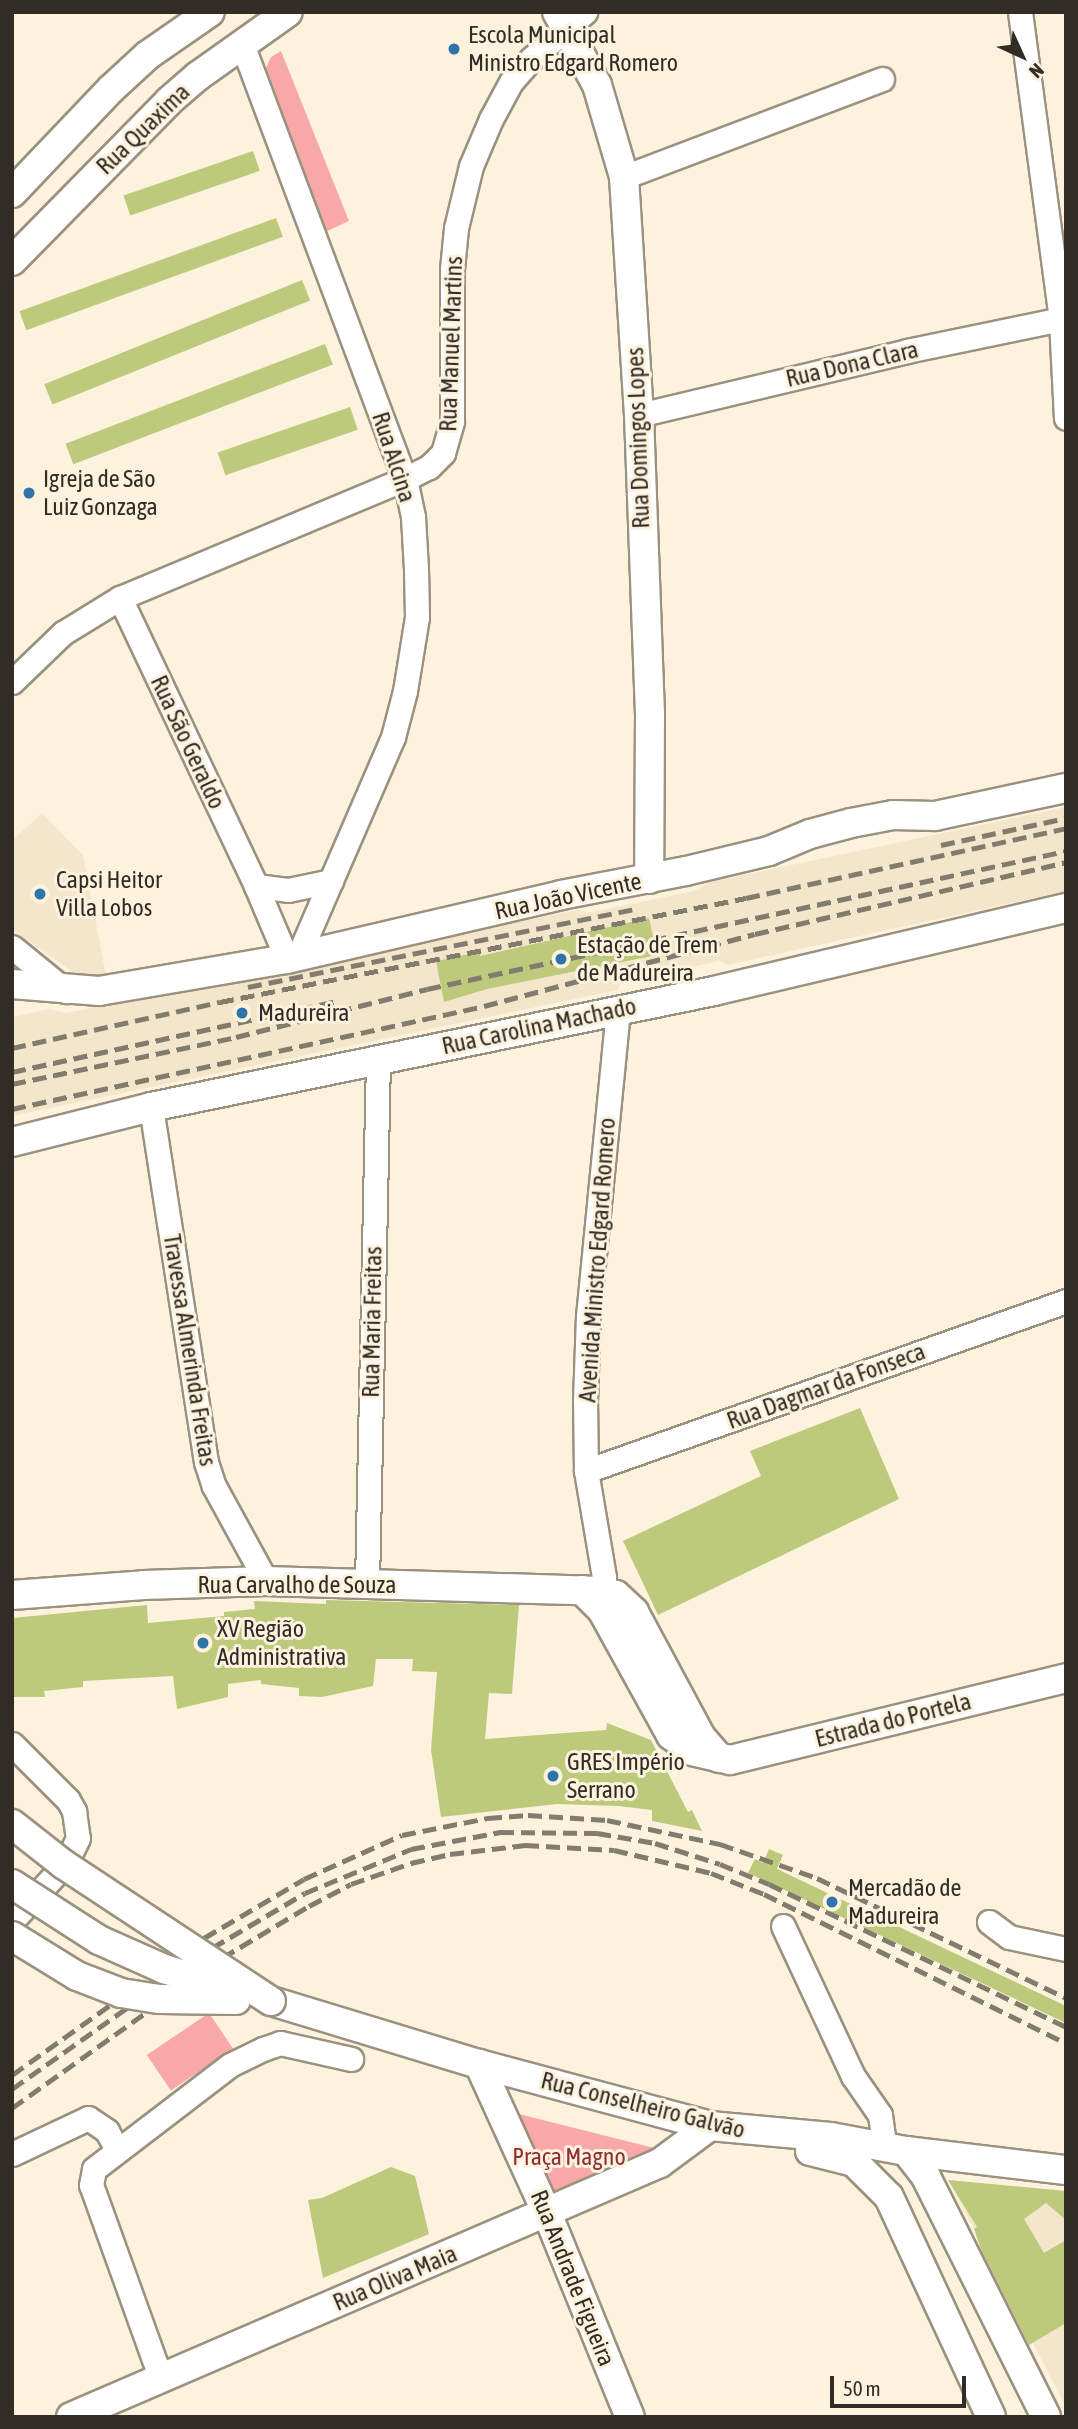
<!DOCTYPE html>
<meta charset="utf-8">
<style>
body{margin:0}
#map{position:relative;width:1078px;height:2429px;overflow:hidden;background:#fdf2de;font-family:"Asap Condensed",sans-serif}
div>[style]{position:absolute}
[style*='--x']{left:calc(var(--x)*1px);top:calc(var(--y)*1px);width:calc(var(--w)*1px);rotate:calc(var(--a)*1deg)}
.built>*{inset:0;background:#f4e6cb}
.green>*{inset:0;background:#f9a8a8;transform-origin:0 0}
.building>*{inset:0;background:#bdca7c;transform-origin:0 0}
.roads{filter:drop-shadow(2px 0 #9b917f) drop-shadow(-2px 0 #9b917f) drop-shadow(0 2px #9b917f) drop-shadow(0 -2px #9b917f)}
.minor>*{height:23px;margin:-11.5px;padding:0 11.5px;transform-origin:11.5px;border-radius:11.5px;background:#fff}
.major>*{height:28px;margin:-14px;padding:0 14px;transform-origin:14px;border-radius:14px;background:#fff}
.rail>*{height:5px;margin-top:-2.5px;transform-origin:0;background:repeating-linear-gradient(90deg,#827c6f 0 14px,transparent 0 21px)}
.bridges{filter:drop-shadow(2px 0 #9b917f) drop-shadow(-2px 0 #9b917f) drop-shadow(0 2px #9b917f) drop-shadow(0 -2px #9b917f)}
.major-bridge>*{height:28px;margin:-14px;padding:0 14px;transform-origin:14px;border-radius:14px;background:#fff}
.dots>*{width:19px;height:19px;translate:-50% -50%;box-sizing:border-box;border:4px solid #fdf2de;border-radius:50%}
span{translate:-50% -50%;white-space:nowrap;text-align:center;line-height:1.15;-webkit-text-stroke:6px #fdf2de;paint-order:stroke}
.poi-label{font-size:24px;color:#312d26}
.left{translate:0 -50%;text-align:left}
.street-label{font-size:24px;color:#312d26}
.park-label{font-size:24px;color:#8f2d35}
.frame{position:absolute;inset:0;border:14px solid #312d26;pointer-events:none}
.north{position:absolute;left:987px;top:21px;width:70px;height:70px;-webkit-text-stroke:5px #fdf2de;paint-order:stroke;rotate:135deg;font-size:19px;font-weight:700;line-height:28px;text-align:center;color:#312d26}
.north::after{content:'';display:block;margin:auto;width:24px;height:32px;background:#312d26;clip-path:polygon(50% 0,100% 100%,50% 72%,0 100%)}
.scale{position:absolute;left:830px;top:2376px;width:136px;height:32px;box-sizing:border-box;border:4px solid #312d26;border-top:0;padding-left:9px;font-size:21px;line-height:24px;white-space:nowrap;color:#312d26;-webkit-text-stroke:5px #fdf2de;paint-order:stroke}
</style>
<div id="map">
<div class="built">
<div style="clip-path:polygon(1066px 807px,1066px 891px,727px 965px,720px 961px,622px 981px,618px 990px,12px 1116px,12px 1017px,49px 1009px,66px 1013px,577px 910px,587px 913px,694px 891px,711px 882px)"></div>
<div style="clip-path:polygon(42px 813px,83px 855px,106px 976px,84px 980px,12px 929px,12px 841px)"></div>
<div style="clip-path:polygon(948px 2180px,1066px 2193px,1066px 2407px,974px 2229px)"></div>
</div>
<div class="green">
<div style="clip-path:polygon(281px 51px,349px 221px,325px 232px,266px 68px,271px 57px)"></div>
<div style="left:209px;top:2013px;width:43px;height:75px;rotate:56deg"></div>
<div style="clip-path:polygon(519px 2114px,658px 2149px,554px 2195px)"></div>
</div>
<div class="building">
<div style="left:253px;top:151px;width:21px;height:137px;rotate:71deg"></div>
<div style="left:276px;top:218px;width:20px;height:273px;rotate:70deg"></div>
<div style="left:302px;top:280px;width:22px;height:278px;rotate:68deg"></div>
<div style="left:325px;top:344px;width:22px;height:278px;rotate:69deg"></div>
<div style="left:350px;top:407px;width:24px;height:140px;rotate:71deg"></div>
<div style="clip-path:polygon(649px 918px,657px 955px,487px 989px,444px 1002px,436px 961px,480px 952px,480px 956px)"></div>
<div style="clip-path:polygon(860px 1408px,899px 1499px,658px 1615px,623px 1541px,761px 1476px,750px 1451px)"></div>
<div style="clip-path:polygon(326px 1600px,519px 1605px,512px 1694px,489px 1693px,485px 1739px,606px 1730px,607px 1723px,651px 1740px,688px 1812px,692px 1810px,702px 1831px,652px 1821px,652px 1810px,618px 1806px,557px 1804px,441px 1817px,431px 1750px,437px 1672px,412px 1671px,413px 1659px,376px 1659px,373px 1686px,322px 1697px,299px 1696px,299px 1688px,261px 1684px,261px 1680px,228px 1684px,228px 1697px,177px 1709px,173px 1676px,83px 1681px,83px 1687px,44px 1691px,45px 1697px,12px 1697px,12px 1618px,147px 1605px,148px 1623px,224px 1616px,224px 1612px,255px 1609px,254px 1601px,326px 1604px)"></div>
<div style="clip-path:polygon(769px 1849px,783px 1855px,777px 1869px,1066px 2006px,1066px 2023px,748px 1873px,755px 1859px,763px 1863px)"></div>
<div style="clip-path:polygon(391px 2167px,415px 2176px,429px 2234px,323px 2278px,308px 2200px,322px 2198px)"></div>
<div style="clip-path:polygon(948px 2180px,1066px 2191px,1066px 2220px,1046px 2203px,1024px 2219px,1044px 2253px,1066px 2240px,1066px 2323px,1029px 2345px,982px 2252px,974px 2229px,977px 2227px)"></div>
</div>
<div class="roads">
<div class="minor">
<div style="--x:1020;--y:12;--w:311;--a:82.4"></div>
<div style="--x:1061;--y:320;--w:98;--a:87.1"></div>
<div style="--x:242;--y:44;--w:465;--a:69.5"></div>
<div style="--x:405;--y:479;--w:39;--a:78"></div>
<div style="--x:413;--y:517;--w:52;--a:86.7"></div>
<div style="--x:416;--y:569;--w:48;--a:88.8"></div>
<div style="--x:417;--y:617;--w:75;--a:99.2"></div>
<div style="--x:405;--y:691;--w:48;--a:104.6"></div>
<div style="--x:393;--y:737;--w:240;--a:113.4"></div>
<div style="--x:624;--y:177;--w:276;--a:-20.8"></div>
<div style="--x:639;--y:415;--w:276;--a:-13.4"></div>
<div style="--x:907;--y:351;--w:162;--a:-11.7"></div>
<div style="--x:120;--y:598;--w:318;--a:64.7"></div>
<div style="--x:256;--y:886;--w:79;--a:67"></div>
<div style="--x:12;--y:682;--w:71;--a:-43.9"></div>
<div style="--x:63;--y:633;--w:67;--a:-31.6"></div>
<div style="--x:120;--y:598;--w:309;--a:-22.7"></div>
<div style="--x:405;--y:479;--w:27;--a:-27"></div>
<div style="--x:429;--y:467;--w:20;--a:-45"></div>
<div style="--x:443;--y:453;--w:33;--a:-74"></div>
<div style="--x:452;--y:421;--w:152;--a:-90"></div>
<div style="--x:452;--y:269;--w:41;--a:-84.4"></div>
<div style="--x:456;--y:228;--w:64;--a:-76.4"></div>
<div style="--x:471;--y:166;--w:51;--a:-66.9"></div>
<div style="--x:491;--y:119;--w:42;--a:-61.6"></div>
<div style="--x:511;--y:82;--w:30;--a:-49"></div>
<div style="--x:531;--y:59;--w:72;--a:-41"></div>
<div style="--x:256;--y:886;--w:32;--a:7"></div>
<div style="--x:288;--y:890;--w:44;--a:-11.8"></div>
<div style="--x:12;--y:947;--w:70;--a:39.2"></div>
<div style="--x:151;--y:1107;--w:359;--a:81.2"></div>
<div style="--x:206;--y:1462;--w:25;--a:72"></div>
<div style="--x:214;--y:1486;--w:108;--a:61.3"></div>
<div style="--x:586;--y:1471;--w:509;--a:-19.5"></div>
<div style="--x:367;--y:1584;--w:525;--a:-88.8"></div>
<div style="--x:599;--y:1591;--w:15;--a:-70"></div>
<div style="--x:604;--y:1577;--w:108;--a:-99.6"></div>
<div style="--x:586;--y:1471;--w:70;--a:-90.8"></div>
<div style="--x:585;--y:1401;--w:85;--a:-88"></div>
<div style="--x:588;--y:1316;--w:306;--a:-84.4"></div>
<div style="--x:12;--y:1744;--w:79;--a:45"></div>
<div style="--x:68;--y:1800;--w:13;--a:61"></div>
<div style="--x:74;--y:1811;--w:27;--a:82"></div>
<div style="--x:78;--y:1838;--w:28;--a:116"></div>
<div style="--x:66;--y:1863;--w:79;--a:133"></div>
<div style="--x:989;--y:1922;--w:25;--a:37"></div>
<div style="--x:1009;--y:1937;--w:58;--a:11.9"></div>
<div style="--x:783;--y:1926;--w:166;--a:65"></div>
<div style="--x:853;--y:2076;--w:47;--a:55.3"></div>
<div style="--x:880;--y:2115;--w:30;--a:82"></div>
<div style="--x:12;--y:2154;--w:84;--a:-25.3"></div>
<div style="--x:88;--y:2118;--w:23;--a:34"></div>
<div style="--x:107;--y:2131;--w:21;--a:62"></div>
<div style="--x:161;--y:2379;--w:206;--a:-109.8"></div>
<div style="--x:91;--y:2185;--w:16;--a:-79"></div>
<div style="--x:94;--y:2169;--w:171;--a:-37.4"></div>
<div style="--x:230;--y:2065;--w:37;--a:-26"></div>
<div style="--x:263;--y:2049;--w:18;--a:-19"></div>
<div style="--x:280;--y:2043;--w:73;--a:12.7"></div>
</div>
<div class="major">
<div style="--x:557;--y:12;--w:83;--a:61.3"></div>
<div style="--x:597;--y:85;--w:96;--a:73.6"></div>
<div style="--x:624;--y:177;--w:238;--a:86.4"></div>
<div style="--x:639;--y:415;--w:299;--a:87.9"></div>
<div style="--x:650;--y:714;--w:165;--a:90.3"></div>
<div style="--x:12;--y:193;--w:144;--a:-46.4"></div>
<div style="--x:111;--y:89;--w:50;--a:-42.6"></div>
<div style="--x:148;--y:55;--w:75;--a:-34.7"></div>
<div style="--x:12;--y:261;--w:224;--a:-45.5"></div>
<div style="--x:169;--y:101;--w:38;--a:-41"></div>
<div style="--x:198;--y:76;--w:110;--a:-35.4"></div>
<div style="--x:12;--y:984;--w:87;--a:4.6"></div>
<div style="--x:99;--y:991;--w:191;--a:-9.7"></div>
<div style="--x:287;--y:959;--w:281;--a:-13.1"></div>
<div style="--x:561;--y:895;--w:127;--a:-10.9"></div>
<div style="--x:686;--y:871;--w:85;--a:-13.5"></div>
<div style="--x:769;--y:851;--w:44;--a:-22.5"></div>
<div style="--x:810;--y:834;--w:42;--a:-15"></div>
<div style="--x:851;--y:823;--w:43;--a:-10.8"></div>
<div style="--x:893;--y:815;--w:42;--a:1.4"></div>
<div style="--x:935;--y:816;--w:134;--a:-12.1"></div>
<div style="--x:12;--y:1142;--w:143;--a:-14.1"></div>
<div style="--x:151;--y:1107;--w:575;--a:-11.64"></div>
<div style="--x:714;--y:991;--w:362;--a:-13.3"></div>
<div style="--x:582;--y:1590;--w:28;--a:45"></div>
<div style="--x:602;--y:1610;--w:143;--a:61.1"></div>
<div style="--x:671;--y:1735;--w:26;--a:37"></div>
<div style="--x:692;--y:1751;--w:39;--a:13"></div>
<div style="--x:730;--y:1760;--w:346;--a:-13.7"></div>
<div style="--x:12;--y:1595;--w:132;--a:-4.3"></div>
<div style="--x:144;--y:1585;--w:122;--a:-1.9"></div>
<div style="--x:266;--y:1581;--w:333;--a:1.7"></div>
<div style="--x:599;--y:1591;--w:17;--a:13"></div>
<div style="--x:616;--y:1595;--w:25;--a:43"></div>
<div style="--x:634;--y:1612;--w:142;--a:61.8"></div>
<div style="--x:701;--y:1737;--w:28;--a:49"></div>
<div style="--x:271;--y:2001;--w:217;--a:16.9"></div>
<div style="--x:479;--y:2064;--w:239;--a:15"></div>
<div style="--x:710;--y:2126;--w:121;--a:5.2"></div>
<div style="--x:831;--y:2137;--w:76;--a:10.6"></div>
<div style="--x:906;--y:2151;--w:161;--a:6.8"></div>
<div style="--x:479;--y:2064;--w:164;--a:65.5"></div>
<div style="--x:547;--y:2213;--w:220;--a:67.9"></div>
<div style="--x:810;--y:2151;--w:45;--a:14"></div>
<div style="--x:854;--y:2162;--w:49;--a:45"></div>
<div style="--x:889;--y:2197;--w:242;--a:65.1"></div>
<div style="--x:906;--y:2151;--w:33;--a:52"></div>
<div style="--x:926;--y:2177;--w:268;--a:63.4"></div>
<div style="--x:71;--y:2417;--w:641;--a:-23.33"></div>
<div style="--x:660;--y:2163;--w:62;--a:-36.5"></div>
</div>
</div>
<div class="rail">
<div style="--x:941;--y:845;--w:128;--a:-12.2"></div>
<div style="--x:248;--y:987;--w:399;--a:-11.4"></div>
<div style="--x:12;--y:1048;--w:213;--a:-12.5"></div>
<div style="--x:220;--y:1002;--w:536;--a:-11.18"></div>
<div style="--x:746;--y:898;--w:328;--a:-12.3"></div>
<div style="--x:12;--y:1072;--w:333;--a:-12.3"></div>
<div style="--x:12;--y:1084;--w:229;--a:-11.8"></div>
<div style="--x:236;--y:1037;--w:197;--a:-14.1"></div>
<div style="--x:427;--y:989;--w:654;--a:-12.19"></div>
<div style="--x:12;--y:1109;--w:483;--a:-12.3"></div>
<div style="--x:484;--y:1006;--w:280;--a:-14.9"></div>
<div style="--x:755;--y:934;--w:319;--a:-13"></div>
<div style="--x:12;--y:2075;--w:236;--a:-35.5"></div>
<div style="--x:204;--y:1938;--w:116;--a:-30.5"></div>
<div style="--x:304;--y:1879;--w:107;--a:-24.2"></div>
<div style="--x:402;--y:1835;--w:88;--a:-11.2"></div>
<div style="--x:488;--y:1818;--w:40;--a:-4.3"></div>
<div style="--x:528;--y:1815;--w:79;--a:3.6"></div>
<div style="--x:607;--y:1820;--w:116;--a:12"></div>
<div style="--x:720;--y:1844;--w:103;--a:19.3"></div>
<div style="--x:817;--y:1878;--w:276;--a:25.7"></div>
<div style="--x:12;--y:2089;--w:245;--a:-35.2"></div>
<div style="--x:212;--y:1948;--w:108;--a:-30.6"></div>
<div style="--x:305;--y:1893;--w:115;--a:-22.5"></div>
<div style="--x:411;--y:1849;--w:91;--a:-10.8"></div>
<div style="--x:500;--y:1832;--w:97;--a:0.6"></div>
<div style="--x:597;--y:1833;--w:59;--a:9.8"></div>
<div style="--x:655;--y:1843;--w:68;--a:17.9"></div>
<div style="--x:720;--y:1864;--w:53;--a:22.2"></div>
<div style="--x:769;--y:1884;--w:330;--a:25.7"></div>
<div style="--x:12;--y:2108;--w:258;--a:-35.5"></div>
<div style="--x:222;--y:1958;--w:101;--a:-30.9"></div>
<div style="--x:309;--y:1906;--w:47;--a:-27.6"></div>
<div style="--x:351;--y:1884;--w:64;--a:-19.3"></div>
<div style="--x:411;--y:1863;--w:40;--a:-13"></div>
<div style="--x:450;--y:1854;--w:76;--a:-6.8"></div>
<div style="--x:525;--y:1845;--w:89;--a:3.2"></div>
<div style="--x:614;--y:1850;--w:100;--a:13.3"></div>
<div style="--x:711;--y:1873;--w:57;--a:21.6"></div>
<div style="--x:764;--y:1894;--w:337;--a:26.3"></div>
</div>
<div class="bridges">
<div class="major-bridge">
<div style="--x:12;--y:1824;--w:65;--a:38.1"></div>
<div style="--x:63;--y:1864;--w:249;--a:33.4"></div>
<div style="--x:12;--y:1884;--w:103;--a:32.8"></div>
<div style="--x:99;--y:1940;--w:71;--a:24"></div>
<div style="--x:164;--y:1969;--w:80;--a:16.6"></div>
<div style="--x:12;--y:1936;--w:76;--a:31.6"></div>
<div style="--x:77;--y:1976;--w:47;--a:21.1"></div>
<div style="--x:121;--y:1993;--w:39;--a:9"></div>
<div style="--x:160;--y:1999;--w:76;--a:0.8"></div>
</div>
</div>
<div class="dots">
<div style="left:454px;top:49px;background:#2f74a9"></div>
<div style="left:29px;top:493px;background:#2f74a9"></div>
<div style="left:40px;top:894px;background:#2f74a9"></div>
<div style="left:561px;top:959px;background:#2f74a9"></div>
<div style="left:242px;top:1013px;background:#2f74a9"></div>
<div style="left:203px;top:1643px;background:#2f74a9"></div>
<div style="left:553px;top:1776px;background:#2f74a9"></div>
<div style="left:832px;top:1902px;background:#2f74a9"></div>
</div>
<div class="poi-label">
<span class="left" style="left:468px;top:49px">Escola Municipal<br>Ministro Edgard Romero</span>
<span class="left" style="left:43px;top:493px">Igreja de São<br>Luiz Gonzaga</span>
<span class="left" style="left:56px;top:894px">Capsi Heitor<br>Villa Lobos</span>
<span class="left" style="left:577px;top:959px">Estação de Trem<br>de Madureira</span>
<span class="left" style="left:258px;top:1013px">Madureira</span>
<span class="left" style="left:217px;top:1643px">XV Região<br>Administrativa</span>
<span class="left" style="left:567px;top:1776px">GRES Império<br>Serrano</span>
<span class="left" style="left:848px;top:1902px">Mercadão de<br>Madureira</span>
</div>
<div class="street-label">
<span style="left:143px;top:129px;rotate:-44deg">Rua Quaxima</span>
<span style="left:451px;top:344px;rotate:-88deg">Rua Manuel Martins</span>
<span style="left:852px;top:364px;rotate:-13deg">Rua Dona Clara</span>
<span style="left:638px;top:438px;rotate:-92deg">Rua Domingos Lopes</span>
<span style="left:394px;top:457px;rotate:72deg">Rua Alcina</span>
<span style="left:188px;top:742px;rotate:65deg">Rua São Geraldo</span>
<span style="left:568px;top:896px;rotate:-12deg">Rua João Vicente</span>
<span style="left:539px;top:1026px;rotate:-12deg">Rua Carolina Machado</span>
<span style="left:597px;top:1260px;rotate:-86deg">Avenida Ministro Edgard Romero</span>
<span style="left:372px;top:1322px;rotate:-89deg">Rua Maria Freitas</span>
<span style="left:190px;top:1350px;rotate:81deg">Travessa Almerinda Freitas</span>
<span style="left:826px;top:1386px;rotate:-20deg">Rua Dagmar da Fonseca</span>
<span style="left:297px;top:1585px">Rua Carvalho de Souza</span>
<span style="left:893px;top:1720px;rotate:-14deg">Estrada do Portela</span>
<span style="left:643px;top:2105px;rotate:14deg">Rua Conselheiro Galvão</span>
<span style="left:395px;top:2278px;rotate:-23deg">Rua Oliva Maia</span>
<span style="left:573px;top:2278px;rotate:68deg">Rua Andrade Figueira</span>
</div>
<div class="park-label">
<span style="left:569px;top:2157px">Praça Magno</span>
</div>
<div class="frame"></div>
<div class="north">N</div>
<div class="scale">50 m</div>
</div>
